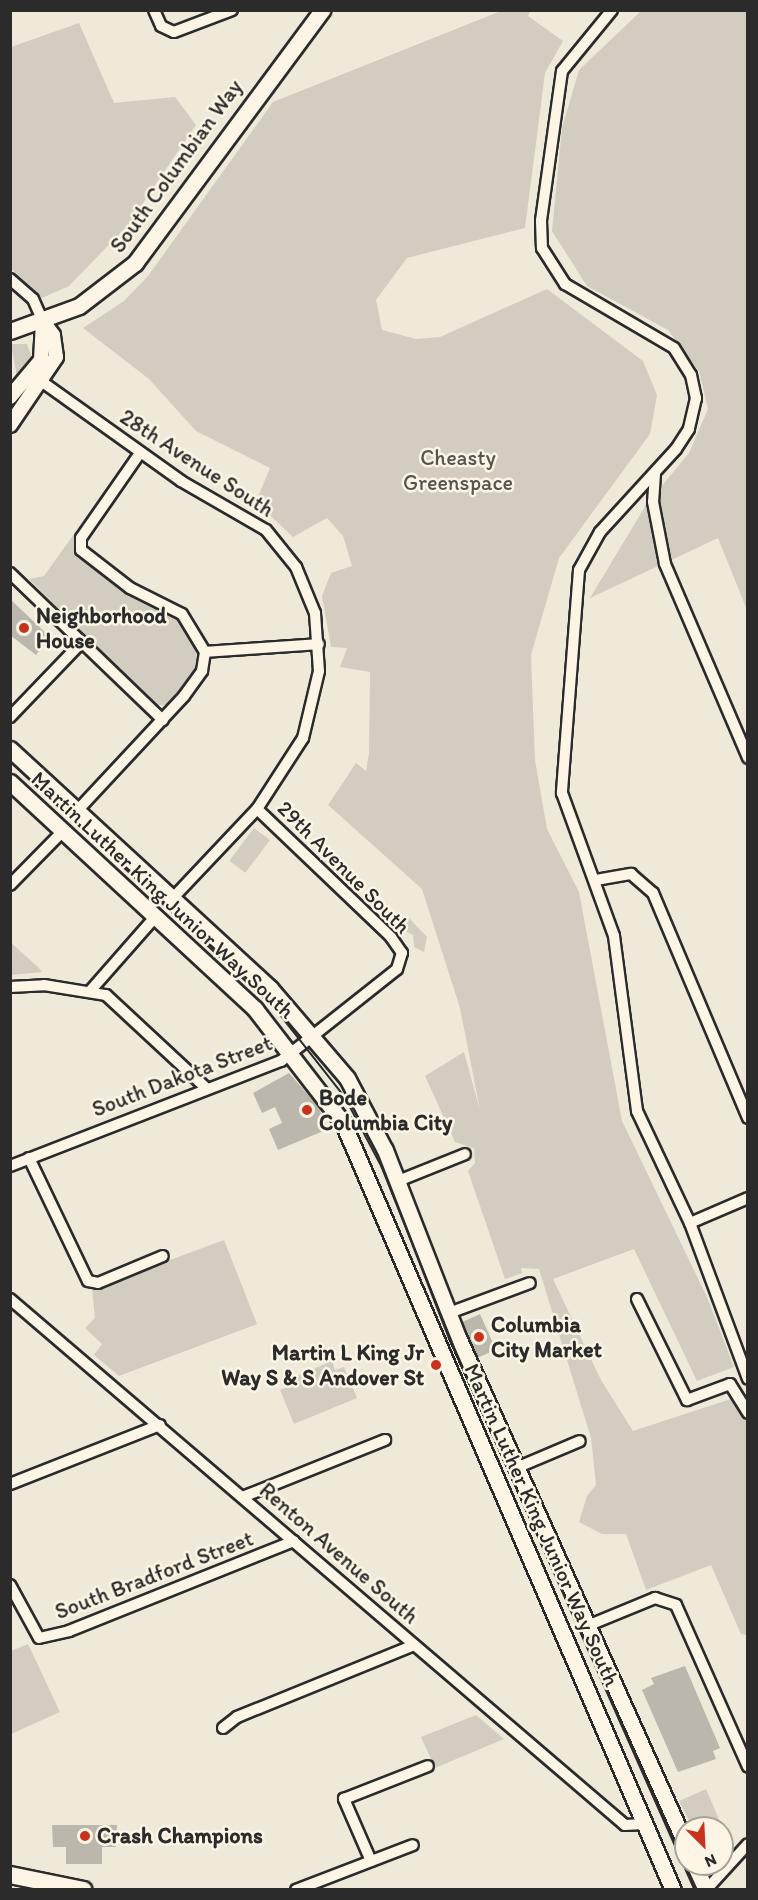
<!DOCTYPE html>
<style>
body{margin:0}
#map{position:relative;width:758px;height:1900px;overflow:hidden;background:#efe9da;font-family:Itim,sans-serif}
div>[style]{position:absolute}
[style*='--x']{left:calc(var(--x)*1px);top:calc(var(--y)*1px);width:calc(var(--w)*1px);rotate:calc(var(--a)*1deg)}
.green>*{inset:0;background:#d2cdc0;transform-origin:0 0}
.building>*{inset:0;background:#bcb7ac;transform-origin:0 0}
.roads{filter:drop-shadow(2px 0 #2b2b2b) drop-shadow(-2px 0 #2b2b2b) drop-shadow(0 2px #2b2b2b) drop-shadow(0 -2px #2b2b2b)}
.minor>*{height:10px;margin:-5px;padding:0 5px;transform-origin:5px;border-radius:5px;background:#fcf5e5}
.tertiary>*{height:14px;margin:-7px;padding:0 7px;transform-origin:7px;border-radius:7px;background:#fcf5e5}
.secondary>*{height:15px;margin:-7.5px;padding:0 7.5px;transform-origin:7.5px;border-radius:7.5px;background:#fcf5e5}
.primary>*{height:16px;margin:-8px;padding:0 8px;transform-origin:8px;border-radius:8px;background:#fcf5e5}
.tram>*{height:1.5px;margin:-0.75px;padding:0 0.75px;transform-origin:0.75px;border-radius:0.75px;background:#2b2b2b}
.dots>*{width:16px;height:16px;translate:-50% -50%;box-sizing:border-box;border:3px solid #fcf5e5;border-radius:50%}
span{translate:-50% -50%;white-space:nowrap;text-align:center;line-height:1.15;-webkit-text-stroke:5px #fcf5e5;paint-order:stroke}
.street-label{font-size:22px;color:#2b2b2b}
.park-label{font-size:22px;color:#555450}
.poi-label{font-size:22px;color:#2b2b2b;font-weight:700}
.left{translate:0 -50%;text-align:left}
.right{translate:-100% -50%;text-align:right}
.frame{position:absolute;inset:0;border:12px solid #2b2b2b;pointer-events:none}
.north{position:absolute;left:674px;top:1816px;width:60px;height:60px;box-sizing:border-box;background:#fcf5e5;border:2px solid #a8a49b;border-radius:50%;rotate:156deg;font-size:16px;font-weight:700;line-height:24px;text-align:center;color:#2b2b2b}
.north::after{content:'';display:block;margin:auto;width:21px;height:27px;background:#c8321e;clip-path:polygon(50% 0,100% 100%,50% 72%,0 100%)}
</style>
<div id="map">
<div class="green">
<div style="clip-path:polygon(501px 11px,530px 11px,528px 16px,563px 41px,545px 73px,525px 228px,407px 258px,376px 300px,382px 330px,416px 339px,440px 337px,547px 289px,643px 361px,657px 395px,650px 434px,559px 558px,531px 655px,535px 760px,547px 829px,579px 892px,622px 1121px,707px 1297px,734px 1367px,697px 1381px,634px 1249px,553px 1279px,601px 1380px,633px 1431px,740px 1396px,748px 1417px,747px 1635px,741px 1634px,711px 1565px,646px 1590px,626px 1534px,602px 1534px,579px 1522px,587px 1496px,596px 1485px,591px 1438px,539px 1269px,521px 1268px,522px 1273px,505px 1279px,468px 1171px,475px 1163px,474px 1148px,455px 1142px,425px 1076px,464px 1052px,480px 1110px,460px 1008px,422px 889px,328px 805px,356px 763px,366px 771px,369px 753px,370px 672px,340px 667px,347px 648px,331px 647px,322px 596px,331px 573px,352px 566px,343px 536px,327px 518px,293px 537px,256px 502px,270px 468px,196px 431px,149px 379px,83px 328px,124px 301px,148px 276px,273px 102px)"></div>
<div style="clip-path:polygon(641px 11px,747px 11px,747px 610px,718px 538px,590px 598px,646px 505px,689px 453px,708px 409px,699px 371px,668px 330px,587px 286px,552px 231px,562px 128px,579px 70px)"></div>
<div style="clip-path:polygon(79px 23px,114px 103px,175px 97px,196px 125px,128px 225px,69px 286px,42px 298px,11px 269px,11px 47px)"></div>
<div style="clip-path:polygon(27px 344px,32px 358px,17px 377px,11px 344px)"></div>
<div style="clip-path:polygon(74px 534px,76px 556px,128px 595px,186px 624px,196px 645px,197px 665px,168px 705px,158px 705px,137px 688px,29px 579px,44px 576px)"></div>
<div style="left:254px;top:828px;width:20px;height:41px;rotate:37deg"></div>
<div style="clip-path:polygon(409px 918px,427px 937px,424px 952px,414px 947px,413px 935px,399px 928px)"></div>
<div style="clip-path:polygon(10px 942px,38px 967px,42px 972px,11px 975px)"></div>
<div style="clip-path:polygon(224px 1240px,257px 1324px,119px 1376px,94px 1355px,102px 1344px,85px 1328px,95px 1318px,92px 1289px)"></div>
<div style="clip-path:polygon(332px 1361px,335px 1370px,344px 1367px,357px 1398px,294px 1424px,280px 1390px,292px 1385px,290px 1379px)"></div>
<div style="clip-path:polygon(28px 1644px,60px 1712px,11px 1734px,11px 1651px)"></div>
<div style="clip-path:polygon(476px 1715px,504px 1739px,435px 1768px,421px 1737px)"></div>
<div style="clip-path:polygon(706px 1789px,727px 1838px,722px 1844px,722px 1828px,693px 1828px,679px 1801px)"></div>
</div>
<div class="building">
<div style="clip-path:polygon(10px 599px,50px 637px,36px 655px,10px 635px)"></div>
<div style="clip-path:polygon(289px 1073px,318px 1106px,328px 1129px,278px 1150px,269px 1129px,282px 1123px,275px 1107px,262px 1113px,253px 1093px)"></div>
<div style="left:480px;top:1314px;width:39px;height:20px;rotate:66deg"></div>
<div style="clip-path:polygon(685px 1666px,720px 1748px,713px 1751px,716px 1759px,678px 1772px,642px 1690px,654px 1684px,651px 1678px)"></div>
<div style="clip-path:polygon(52px 1825px,117px 1825px,116px 1847px,102px 1847px,102px 1864px,66px 1864px,66px 1847px,53px 1847px)"></div>
</div>
<div class="roads">
<div class="minor">
<div style="--x:154;--y:10;--w:17;--a:66"></div>
<div style="--x:161;--y:26;--w:14;--a:25"></div>
<div style="--x:174;--y:32;--w:62;--a:-20.8"></div>
<div style="--x:612;--y:10;--w:79;--a:129.3"></div>
<div style="--x:562;--y:71;--w:151;--a:98"></div>
<div style="--x:541;--y:221;--w:27;--a:88"></div>
<div style="--x:542;--y:248;--w:43;--a:57.4"></div>
<div style="--x:565;--y:284;--w:126;--a:30.4"></div>
<div style="--x:674;--y:348;--w:32;--a:58"></div>
<div style="--x:691;--y:375;--w:24;--a:78"></div>
<div style="--x:696;--y:398;--w:32;--a:103"></div>
<div style="--x:689;--y:429;--w:24;--a:123"></div>
<div style="--x:676;--y:449;--w:113;--a:132.5"></div>
<div style="--x:600;--y:532;--w:43;--a:118.9"></div>
<div style="--x:579;--y:570;--w:224;--a:94.4"></div>
<div style="--x:562;--y:793;--w:152;--a:70"></div>
<div style="--x:614;--y:936;--w:177;--a:82.5"></div>
<div style="--x:637;--y:1111;--w:124;--a:64.7"></div>
<div style="--x:690;--y:1223;--w:166;--a:69.6"></div>
<div style="--x:10;--y:279;--w:30;--a:41"></div>
<div style="--x:33;--y:299;--w:24;--a:66"></div>
<div style="--x:34;--y:376;--w:181;--a:35.5"></div>
<div style="--x:181;--y:481;--w:98;--a:30"></div>
<div style="--x:266;--y:530;--w:48;--a:51"></div>
<div style="--x:296;--y:567;--w:50;--a:67.6"></div>
<div style="--x:315;--y:613;--w:58;--a:86.1"></div>
<div style="--x:319;--y:671;--w:69;--a:103.4"></div>
<div style="--x:303;--y:738;--w:85;--a:122.9"></div>
<div style="--x:257;--y:809;--w:124;--a:133.4"></div>
<div style="--x:140;--y:453;--w:103;--a:124.8"></div>
<div style="--x:81;--y:538;--w:12;--a:90"></div>
<div style="--x:81;--y:550;--w:62;--a:37.8"></div>
<div style="--x:130;--y:588;--w:58;--a:26.6"></div>
<div style="--x:182;--y:614;--w:44;--a:58.8"></div>
<div style="--x:655;--y:474;--w:28;--a:94"></div>
<div style="--x:653;--y:502;--w:63;--a:79"></div>
<div style="--x:665;--y:564;--w:211;--a:66.8"></div>
<div style="--x:10;--y:573;--w:212;--a:43.9"></div>
<div style="--x:10;--y:717;--w:101;--a:-46.2"></div>
<div style="--x:76;--y:812;--w:158;--a:-47"></div>
<div style="--x:184;--y:696;--w:31;--a:-54"></div>
<div style="--x:202;--y:671;--w:19;--a:-81"></div>
<div style="--x:205;--y:652;--w:114;--a:-4"></div>
<div style="--x:596;--y:880;--w:36;--a:-10"></div>
<div style="--x:631;--y:874;--w:29;--a:41"></div>
<div style="--x:653;--y:893;--w:244;--a:67.1"></div>
<div style="--x:10;--y:885;--w:76;--a:-45.5"></div>
<div style="--x:10;--y:987;--w:34;--a:-3"></div>
<div style="--x:44;--y:985;--w:63;--a:9.2"></div>
<div style="--x:106;--y:995;--w:137;--a:42.9"></div>
<div style="--x:91;--y:990;--w:98;--a:-48.7"></div>
<div style="--x:29;--y:1158;--w:136;--a:64.4"></div>
<div style="--x:88;--y:1281;--w:10;--a:11"></div>
<div style="--x:98;--y:1283;--w:70;--a:-22.6"></div>
<div style="--x:10;--y:1166;--w:291;--a:-21.2"></div>
<div style="--x:281;--y:1061;--w:148;--a:-38.4"></div>
<div style="--x:397;--y:969;--w:17;--a:-73"></div>
<div style="--x:402;--y:953;--w:19;--a:-125"></div>
<div style="--x:391;--y:937;--w:185;--a:-136.3"></div>
<div style="--x:398;--y:1181;--w:72;--a:-21.9"></div>
<div style="--x:690;--y:1223;--w:63;--a:-23.3"></div>
<div style="--x:10;--y:1299;--w:809;--a:40.54"></div>
<div style="--x:625;--y:1825;--w:19;--a:-3"></div>
<div style="--x:637;--y:1299;--w:113;--a:63.7"></div>
<div style="--x:687;--y:1400;--w:46;--a:-20.4"></div>
<div style="--x:730;--y:1384;--w:34;--a:58"></div>
<div style="--x:449;--y:1313;--w:86;--a:-20.3"></div>
<div style="--x:516;--y:1468;--w:69;--a:-22.9"></div>
<div style="--x:10;--y:1484;--w:161;--a:-21.5"></div>
<div style="--x:245;--y:1496;--w:151;--a:-21.8"></div>
<div style="--x:10;--y:1585;--w:60;--a:61.3"></div>
<div style="--x:39;--y:1638;--w:31;--a:-13"></div>
<div style="--x:69;--y:1631;--w:242;--a:-21.8"></div>
<div style="--x:587;--y:1626;--w:74;--a:-22.4"></div>
<div style="--x:655;--y:1598;--w:22;--a:18"></div>
<div style="--x:676;--y:1605;--w:177;--a:66"></div>
<div style="--x:223;--y:1728;--w:18;--a:-38"></div>
<div style="--x:237;--y:1717;--w:191;--a:-22.1"></div>
<div style="--x:371;--y:1861;--w:68;--a:-113.5"></div>
<div style="--x:344;--y:1799;--w:90;--a:-21.4"></div>
<div style="--x:296;--y:1890;--w:125;--a:-21"></div>
<div style="--x:706;--y:1890;--w:62;--a:-47.6"></div>
</div>
<div class="tertiary">
<div style="--x:10;--y:397;--w:48;--a:-50"></div>
<div style="--x:41;--y:360;--w:39;--a:-87"></div>
<div style="--x:10;--y:425;--w:82;--a:-55.9"></div>
<div style="--x:56;--y:357;--w:22;--a:-98"></div>
<div style="--x:53;--y:335;--w:17;--a:-126"></div>
</div>
<div class="secondary">
<div style="--x:10;--y:331;--w:73;--a:-19.9"></div>
<div style="--x:79;--y:306;--w:71;--a:-37.5"></div>
<div style="--x:135;--y:263;--w:315;--a:-53.5"></div>
<div style="--x:10;--y:749;--w:353;--a:42.6"></div>
<div style="--x:270;--y:988;--w:118;--a:49.5"></div>
<div style="--x:347;--y:1078;--w:81;--a:62.2"></div>
<div style="--x:385;--y:1150;--w:199;--a:68.7"></div>
<div style="--x:457;--y:1335;--w:559;--a:65.82"></div>
<div style="--x:10;--y:782;--w:334;--a:42.8"></div>
<div style="--x:255;--y:1009;--w:144;--a:52.3"></div>
<div style="--x:343;--y:1123;--w:835;--a:66.72"></div>
<div style="--x:694;--y:1864;--w:29;--a:65"></div>
</div>
<div class="primary">
<div style="--x:10;--y:1875;--w:75;--a:11.6"></div>
</div>
</div>
<div class="tram">
<div style="--x:10;--y:761;--w:362;--a:43"></div>
<div style="--x:275;--y:1008;--w:113;--a:51.8"></div>
<div style="--x:345;--y:1097;--w:79;--a:62.1"></div>
<div style="--x:382;--y:1167;--w:198;--a:68.1"></div>
<div style="--x:456;--y:1351;--w:590;--a:66.09"></div>
</div>
<div class="dots">
<div style="left:24px;top:628px;background:#c8321e"></div>
<div style="left:307px;top:1110px;background:#c8321e"></div>
<div style="left:479px;top:1337px;background:#c8321e"></div>
<div style="left:436px;top:1365px;background:#c8321e"></div>
<div style="left:85px;top:1836px;background:#c8321e"></div>
</div>
<div class="street-label">
<span style="left:176px;top:166px;rotate:-54deg">South Columbian Way</span>
<span style="left:197px;top:463px;rotate:33deg">28th Avenue South</span>
<span style="left:344px;top:867px;rotate:45deg">29th Avenue South</span>
<span style="left:163px;top:895px;rotate:43deg">Martin Luther King Junior Way South</span>
<span style="left:182px;top:1076px;rotate:-21deg">South Dakota Street</span>
<span style="left:542px;top:1525px;rotate:66deg">Martin Luther King Junior Way South</span>
<span style="left:339px;top:1553px;rotate:41deg">Renton Avenue South</span>
<span style="left:154px;top:1575px;rotate:-21deg">South Bradford Street</span>
</div>
<div class="park-label">
<span style="left:458px;top:470px">Cheasty<br>Greenspace</span>
</div>
<div class="poi-label">
<span class="left" style="left:36px;top:628px">Neighborhood<br>House</span>
<span class="left" style="left:319px;top:1110px">Bode<br>Columbia City</span>
<span class="left" style="left:491px;top:1337px">Columbia<br>City Market</span>
<span class="right" style="left:424px;top:1365px">Martin L King Jr<br>Way S &amp; S Andover St</span>
<span class="left" style="left:97px;top:1836px">Crash Champions</span>
</div>
<div class="frame"></div>
<div class="north">N</div>
</div>
